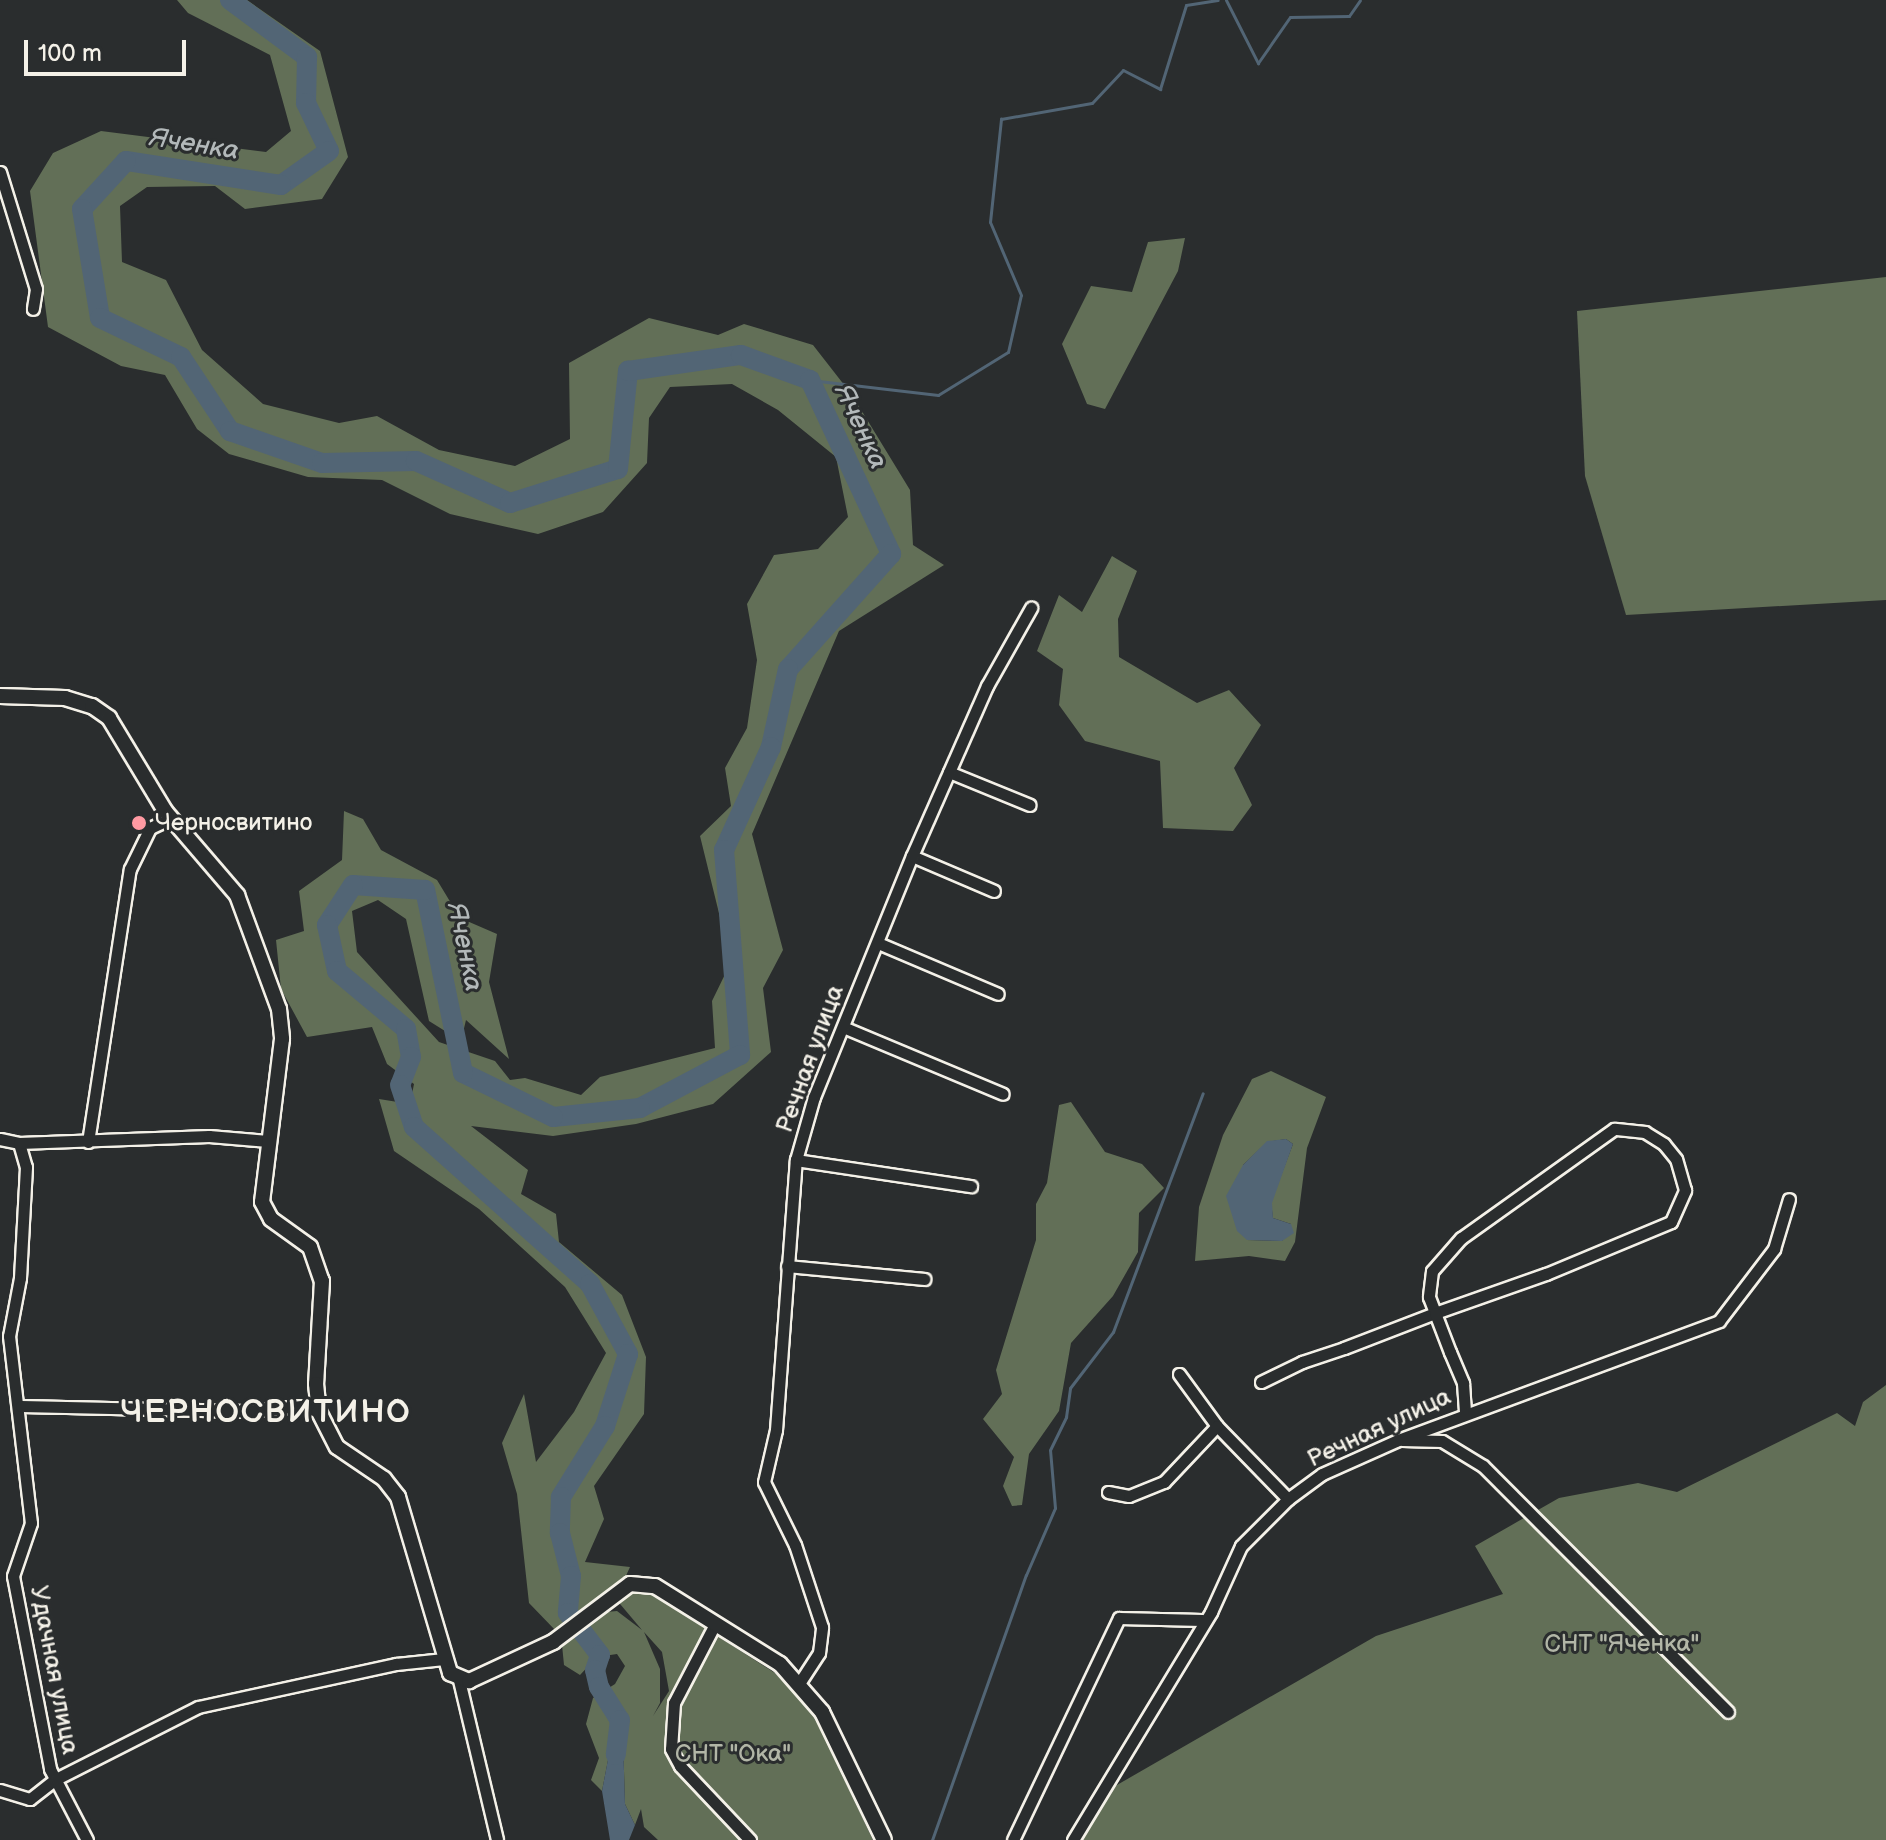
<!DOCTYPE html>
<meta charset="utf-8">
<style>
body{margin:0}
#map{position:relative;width:1886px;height:1840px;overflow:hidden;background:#2a2d2e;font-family:"Balsamiq Sans",sans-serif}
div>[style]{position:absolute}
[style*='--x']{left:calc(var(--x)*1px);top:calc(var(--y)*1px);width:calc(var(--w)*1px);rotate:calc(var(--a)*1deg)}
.green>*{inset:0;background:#626f57}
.water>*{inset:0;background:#526575}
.stream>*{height:3px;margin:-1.5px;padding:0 1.5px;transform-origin:1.5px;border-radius:1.5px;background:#526575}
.river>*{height:20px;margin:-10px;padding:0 10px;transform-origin:10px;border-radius:10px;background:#526575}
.roads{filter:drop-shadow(2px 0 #f4f1e8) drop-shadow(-2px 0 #f4f1e8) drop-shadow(0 2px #f4f1e8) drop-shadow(0 -2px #f4f1e8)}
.minor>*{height:11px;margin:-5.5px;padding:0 5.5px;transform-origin:5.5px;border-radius:5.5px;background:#2a2d2e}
.tertiary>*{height:14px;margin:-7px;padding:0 7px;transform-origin:7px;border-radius:7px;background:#2a2d2e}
.dots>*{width:22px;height:22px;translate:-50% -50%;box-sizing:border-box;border:4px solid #2a2d2e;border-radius:50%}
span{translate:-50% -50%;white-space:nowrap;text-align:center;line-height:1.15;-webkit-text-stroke:6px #2a2d2e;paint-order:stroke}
.poi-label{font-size:24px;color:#f4f1e8}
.left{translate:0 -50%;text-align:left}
.street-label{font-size:24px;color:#f4f1e8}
.park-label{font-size:24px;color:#b2b6a7}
.water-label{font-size:26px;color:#b3b9ba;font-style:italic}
.district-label{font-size:32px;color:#f4f1e8;font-weight:700;letter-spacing:2px}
.scale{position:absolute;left:24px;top:40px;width:162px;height:36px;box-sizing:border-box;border:4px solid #f4f1e8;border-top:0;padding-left:10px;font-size:24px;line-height:28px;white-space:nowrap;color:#f4f1e8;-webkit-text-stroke:6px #2a2d2e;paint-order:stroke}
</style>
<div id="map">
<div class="green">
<div style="clip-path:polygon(177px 0,247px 0,320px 51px,348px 157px,322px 199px,245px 209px,215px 186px,147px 187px,120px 206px,122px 262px,166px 280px,202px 350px,263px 404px,339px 423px,377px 416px,439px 450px,515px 466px,570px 439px,569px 363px,649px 318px,718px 335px,744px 324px,813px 345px,852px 395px,910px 490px,913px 545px,944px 565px,839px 631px,752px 834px,783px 950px,763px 988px,771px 1052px,713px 1104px,636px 1124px,553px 1136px,471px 1126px,528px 1170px,521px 1194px,556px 1214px,559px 1242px,622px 1295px,646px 1357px,644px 1414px,594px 1486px,604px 1519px,585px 1562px,630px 1567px,625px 1578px,556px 1631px,529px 1603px,517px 1494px,502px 1443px,524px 1394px,536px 1462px,574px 1412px,606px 1353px,565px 1287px,479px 1209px,394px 1151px,379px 1099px,410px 1104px,414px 1084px,387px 1064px,372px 1027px,307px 1037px,281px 989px,276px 940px,304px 931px,299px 891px,342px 860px,344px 811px,363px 819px,381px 850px,437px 880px,460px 918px,497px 934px,489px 982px,509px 1059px,466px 1020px,461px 1041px,429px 1021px,406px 919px,378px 900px,352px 911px,357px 952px,439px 1042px,495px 1061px,510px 1080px,525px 1078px,581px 1095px,600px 1077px,715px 1048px,712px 1001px,731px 962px,700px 836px,731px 806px,725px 768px,747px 728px,757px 660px,747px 604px,774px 555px,818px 549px,848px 517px,836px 457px,778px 410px,732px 384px,670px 387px,649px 418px,647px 463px,603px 512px,538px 534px,450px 514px,382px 480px,308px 477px,229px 454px,197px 429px,165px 375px,121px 366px,48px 327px,30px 191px,53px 153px,101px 131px,266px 152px,291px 131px,270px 55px,188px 13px)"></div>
<div style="clip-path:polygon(1185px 238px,1178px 271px,1105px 409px,1087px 404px,1062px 344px,1091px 286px,1132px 292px,1148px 242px)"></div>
<div style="clip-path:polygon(1886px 277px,1886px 600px,1626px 615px,1585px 476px,1577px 311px)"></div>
<div style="clip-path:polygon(1112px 556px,1137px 571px,1118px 619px,1119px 657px,1197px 703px,1229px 690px,1261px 725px,1234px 768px,1252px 805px,1233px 831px,1163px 828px,1160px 761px,1085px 741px,1059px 705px,1063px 669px,1037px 651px,1059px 595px,1082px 612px)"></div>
<div style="clip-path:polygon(evenodd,1271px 1071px,1326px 1097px,1307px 1148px,1295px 1242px,1285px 1261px,1249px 1256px,1195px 1261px,1199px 1207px,1223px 1135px,1252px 1079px,1271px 1071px,1286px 1139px,1293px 1144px,1271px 1202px,1273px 1218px,1291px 1224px,1282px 1241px,1247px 1240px,1243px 1165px,1267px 1142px,1286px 1139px)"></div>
<div style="clip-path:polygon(1071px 1102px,1105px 1152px,1142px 1164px,1164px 1188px,1139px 1213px,1138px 1252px,1113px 1296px,1071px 1343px,1059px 1411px,1029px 1454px,1022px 1505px,1012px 1506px,1003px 1486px,1014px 1457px,983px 1419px,1002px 1394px,996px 1370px,1036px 1240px,1036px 1204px,1047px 1183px,1059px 1105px)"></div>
<div style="clip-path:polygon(1886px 1385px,1886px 1840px,1079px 1840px,1110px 1789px,1376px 1636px,1503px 1594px,1475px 1546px,1559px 1498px,1638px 1483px,1677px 1492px,1837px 1413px,1855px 1426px,1863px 1402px)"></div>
<div style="clip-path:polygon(evenodd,644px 1589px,775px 1673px,813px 1713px,873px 1840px,658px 1840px,644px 1827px,641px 1809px,635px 1825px,625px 1804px,623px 1738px,615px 1724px,602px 1791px,591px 1780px,599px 1758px,586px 1724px,593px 1698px,615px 1684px,625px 1666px,617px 1654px,597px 1657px,580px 1675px,564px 1665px,562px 1645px,606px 1612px,617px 1611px,642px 1630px,615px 1598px,644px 1589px,644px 1632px,662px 1652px,669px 1691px,653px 1716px,660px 1703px,660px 1669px,644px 1632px)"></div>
</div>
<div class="water">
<div style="clip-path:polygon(1286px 1139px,1293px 1144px,1272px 1203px,1273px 1218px,1291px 1224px,1294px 1233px,1282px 1241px,1247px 1240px,1237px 1231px,1226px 1196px,1243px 1165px,1267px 1141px)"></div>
<div style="clip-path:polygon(615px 1723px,623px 1738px,625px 1804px,635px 1825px,629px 1840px,610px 1840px,602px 1791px)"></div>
</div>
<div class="stream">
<div style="--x:1226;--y:0;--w:71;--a:63.1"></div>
<div style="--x:1258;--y:63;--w:56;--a:-55.2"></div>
<div style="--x:1290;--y:17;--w:59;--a:-1"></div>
<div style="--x:1349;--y:16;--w:19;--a:-55"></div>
<div style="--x:810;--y:380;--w:129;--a:6.7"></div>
<div style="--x:938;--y:395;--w:82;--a:-31.6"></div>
<div style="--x:1008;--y:352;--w:58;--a:-77.2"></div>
<div style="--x:1021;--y:295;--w:79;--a:-113"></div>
<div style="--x:990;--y:222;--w:104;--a:-83.9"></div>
<div style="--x:1001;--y:119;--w:92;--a:-10"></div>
<div style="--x:1092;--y:103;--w:45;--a:-46.8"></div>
<div style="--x:1123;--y:70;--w:42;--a:27.2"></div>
<div style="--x:1160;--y:89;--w:88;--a:-72.8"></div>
<div style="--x:1186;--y:5;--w:32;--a:-9"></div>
<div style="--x:932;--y:1840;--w:281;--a:-70.5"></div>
<div style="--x:1026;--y:1575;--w:73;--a:-66.6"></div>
<div style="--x:1055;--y:1508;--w:58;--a:-94.9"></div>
<div style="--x:1050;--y:1450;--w:37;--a:-64"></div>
<div style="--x:1066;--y:1417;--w:29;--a:-82"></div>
<div style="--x:1070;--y:1388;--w:71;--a:-52.5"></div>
<div style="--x:1113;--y:1332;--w:255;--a:-69.4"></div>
</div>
<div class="river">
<div style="--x:230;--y:0;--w:96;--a:36.5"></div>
<div style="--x:307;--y:57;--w:46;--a:91.2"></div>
<div style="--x:306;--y:103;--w:53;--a:64.4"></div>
<div style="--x:329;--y:151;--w:59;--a:144.7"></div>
<div style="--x:281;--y:185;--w:157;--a:-171.2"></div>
<div style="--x:126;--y:161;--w:65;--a:132.5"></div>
<div style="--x:82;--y:209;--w:110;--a:80.6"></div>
<div style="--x:100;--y:318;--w:90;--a:25.7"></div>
<div style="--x:181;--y:357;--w:89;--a:56.5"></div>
<div style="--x:230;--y:431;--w:97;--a:19.2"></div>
<div style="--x:322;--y:463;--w:94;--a:-1.2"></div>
<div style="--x:416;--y:461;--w:103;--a:24.1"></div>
<div style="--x:510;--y:503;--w:113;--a:-17.5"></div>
<div style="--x:618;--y:469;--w:99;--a:-84.2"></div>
<div style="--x:628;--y:371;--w:114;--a:-8.1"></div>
<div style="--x:741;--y:355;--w:73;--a:19.9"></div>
<div style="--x:810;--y:380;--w:192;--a:65"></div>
<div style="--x:891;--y:554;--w:154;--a:131.8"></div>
<div style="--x:788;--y:669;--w:80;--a:102.3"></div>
<div style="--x:771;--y:747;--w:113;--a:114.5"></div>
<div style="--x:724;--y:850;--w:206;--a:85.5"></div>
<div style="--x:740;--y:1055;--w:113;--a:152.1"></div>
<div style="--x:640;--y:1108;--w:87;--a:174.1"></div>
<div style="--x:553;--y:1117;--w:100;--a:-153.9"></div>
<div style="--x:463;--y:1073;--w:187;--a:-101.7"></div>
<div style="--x:425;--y:890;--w:72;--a:-176"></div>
<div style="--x:353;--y:885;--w:48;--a:123"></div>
<div style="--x:327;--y:925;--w:47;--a:77.7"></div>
<div style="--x:337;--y:971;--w:90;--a:40"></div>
<div style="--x:406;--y:1029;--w:28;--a:80"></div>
<div style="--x:411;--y:1057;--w:30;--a:111"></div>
<div style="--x:400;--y:1085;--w:44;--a:71.6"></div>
<div style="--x:414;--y:1127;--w:236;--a:41.7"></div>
<div style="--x:590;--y:1284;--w:80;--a:61.5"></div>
<div style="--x:628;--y:1354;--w:76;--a:107.7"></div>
<div style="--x:605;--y:1426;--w:84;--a:121.8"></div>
<div style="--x:561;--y:1497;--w:36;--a:92"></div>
<div style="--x:560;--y:1533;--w:44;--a:75.7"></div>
<div style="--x:571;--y:1576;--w:37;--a:95"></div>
<div style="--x:568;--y:1613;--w:53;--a:52.7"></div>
<div style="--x:600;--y:1655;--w:16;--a:108"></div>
<div style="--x:595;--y:1670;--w:17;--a:77"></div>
<div style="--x:599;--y:1687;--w:39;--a:58"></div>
<div style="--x:620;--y:1720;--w:35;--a:97"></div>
</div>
<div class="roads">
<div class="minor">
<div style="--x:0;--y:172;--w:122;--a:72.9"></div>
<div style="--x:36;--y:289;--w:20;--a:99"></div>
<div style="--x:949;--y:772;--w:87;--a:22.2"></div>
<div style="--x:912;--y:856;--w:89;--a:23.1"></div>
<div style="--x:878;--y:943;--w:130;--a:23"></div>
<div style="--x:843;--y:1027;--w:173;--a:22.7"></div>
<div style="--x:0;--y:1139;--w:19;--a:12"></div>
<div style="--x:19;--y:1143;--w:25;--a:74"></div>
<div style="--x:26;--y:1167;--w:111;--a:93.1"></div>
<div style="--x:20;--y:1278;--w:59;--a:100.7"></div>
<div style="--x:9;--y:1336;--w:188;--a:83.3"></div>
<div style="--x:31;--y:1523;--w:56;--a:108.8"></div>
<div style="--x:13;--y:1576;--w:197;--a:79.1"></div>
<div style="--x:50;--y:1769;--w:80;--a:62.5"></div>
<div style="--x:88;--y:1142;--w:276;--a:-81.3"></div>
<div style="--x:130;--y:869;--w:46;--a:-64"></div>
<div style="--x:150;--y:828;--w:23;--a:-25"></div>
<div style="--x:19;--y:1143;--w:190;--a:-2.1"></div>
<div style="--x:209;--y:1136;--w:59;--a:4.8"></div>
<div style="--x:796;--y:1160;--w:177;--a:8.5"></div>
<div style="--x:787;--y:1266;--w:138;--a:5.4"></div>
<div style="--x:1179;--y:1374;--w:64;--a:53.8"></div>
<div style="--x:1217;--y:1426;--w:102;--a:45.8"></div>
<div style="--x:1261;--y:1382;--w:46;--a:-26"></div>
<div style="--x:1302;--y:1362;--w:44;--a:-18.4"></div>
<div style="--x:1344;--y:1348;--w:97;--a:-21"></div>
<div style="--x:1435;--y:1313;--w:118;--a:-19.4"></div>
<div style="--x:1546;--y:1274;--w:135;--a:-22.6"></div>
<div style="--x:1671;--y:1222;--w:35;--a:-66"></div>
<div style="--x:1685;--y:1190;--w:32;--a:-106"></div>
<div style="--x:1676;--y:1159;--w:19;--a:-129"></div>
<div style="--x:1664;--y:1144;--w:22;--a:-148"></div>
<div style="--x:1645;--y:1132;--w:31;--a:-174"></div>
<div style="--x:1614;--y:1129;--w:188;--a:144.5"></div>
<div style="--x:1461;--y:1238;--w:44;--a:131.3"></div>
<div style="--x:1432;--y:1271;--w:26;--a:97"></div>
<div style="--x:1429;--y:1297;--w:17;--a:69"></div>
<div style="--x:1435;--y:1313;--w:42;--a:69"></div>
<div style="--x:1450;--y:1352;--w:34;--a:67"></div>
<div style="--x:1463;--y:1383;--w:29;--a:86"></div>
<div style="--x:21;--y:1406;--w:224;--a:1.3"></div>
<div style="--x:245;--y:1411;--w:57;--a:-5"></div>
<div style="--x:302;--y:1406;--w:18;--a:19"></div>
<div style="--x:1402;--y:1440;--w:40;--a:1.4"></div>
<div style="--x:1442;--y:1441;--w:48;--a:31.4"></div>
<div style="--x:1483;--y:1466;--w:347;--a:45.1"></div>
<div style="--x:1108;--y:1492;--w:21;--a:11"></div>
<div style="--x:1129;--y:1496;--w:38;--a:-22"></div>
<div style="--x:1164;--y:1482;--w:77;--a:-46.6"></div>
<div style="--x:714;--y:1626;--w:87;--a:117.5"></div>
<div style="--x:674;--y:1703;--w:46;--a:93.7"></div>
<div style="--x:671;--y:1749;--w:19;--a:62"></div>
<div style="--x:680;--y:1766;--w:102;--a:46.6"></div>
<div style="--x:459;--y:1680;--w:164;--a:76.6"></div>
<div style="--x:798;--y:1685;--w:38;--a:-57"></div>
<div style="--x:819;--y:1653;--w:26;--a:-83"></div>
<div style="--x:822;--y:1627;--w:86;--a:-108.2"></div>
<div style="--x:795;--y:1545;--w:70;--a:-116.2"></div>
<div style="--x:764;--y:1482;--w:53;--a:-77"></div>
<div style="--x:776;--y:1430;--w:271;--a:-85.8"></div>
<div style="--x:796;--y:1160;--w:66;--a:-74.1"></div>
<div style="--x:814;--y:1097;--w:260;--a:-67.9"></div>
<div style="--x:912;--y:856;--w:186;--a:-66.2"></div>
<div style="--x:987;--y:686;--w:90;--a:-60.6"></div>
<div style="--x:0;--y:1790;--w:31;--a:17"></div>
<div style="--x:30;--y:1799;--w:33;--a:-38"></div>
<div style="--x:56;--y:1779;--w:159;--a:-26.9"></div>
<div style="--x:198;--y:1707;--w:203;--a:-12.3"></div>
<div style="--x:396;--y:1664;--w:48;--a:-5.9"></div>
<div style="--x:1013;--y:1840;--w:246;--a:-64.5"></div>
<div style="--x:1119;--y:1618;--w:83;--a:1.4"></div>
<div style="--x:1073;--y:1840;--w:267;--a:-58.8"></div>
<div style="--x:1211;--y:1612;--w:72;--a:-65.6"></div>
<div style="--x:1241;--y:1546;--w:66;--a:-45"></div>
<div style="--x:1288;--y:1499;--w:42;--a:-36.3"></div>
<div style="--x:1322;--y:1474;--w:83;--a:-24.1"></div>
<div style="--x:1398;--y:1440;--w:342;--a:-20.3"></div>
<div style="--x:1719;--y:1321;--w:91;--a:-52.6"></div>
<div style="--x:1774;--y:1249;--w:52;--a:-73.3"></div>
</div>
<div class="tertiary">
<div style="--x:0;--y:696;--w:65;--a:1.8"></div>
<div style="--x:65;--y:698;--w:28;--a:17"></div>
<div style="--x:92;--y:706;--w:21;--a:35"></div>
<div style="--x:109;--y:718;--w:109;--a:58.9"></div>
<div style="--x:165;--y:811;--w:111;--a:49.4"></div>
<div style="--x:237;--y:895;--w:121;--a:69.8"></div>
<div style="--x:279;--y:1009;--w:30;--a:84"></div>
<div style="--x:282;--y:1039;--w:164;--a:97"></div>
<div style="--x:262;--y:1202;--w:19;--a:62"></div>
<div style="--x:271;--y:1219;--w:48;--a:35.7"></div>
<div style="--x:310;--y:1247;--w:36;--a:71"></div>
<div style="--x:322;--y:1281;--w:103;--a:93.3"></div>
<div style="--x:316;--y:1384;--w:28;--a:84"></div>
<div style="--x:319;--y:1412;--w:39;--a:63"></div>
<div style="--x:337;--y:1447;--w:57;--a:34.2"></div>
<div style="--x:384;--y:1479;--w:23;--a:52"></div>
<div style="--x:398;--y:1497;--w:184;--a:73.5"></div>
<div style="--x:450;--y:1673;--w:21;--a:23"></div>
<div style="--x:469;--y:1681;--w:93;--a:-24.9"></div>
<div style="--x:553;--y:1642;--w:96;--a:-37"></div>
<div style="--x:630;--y:1584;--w:25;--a:5"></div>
<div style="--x:655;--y:1586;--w:147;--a:32"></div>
<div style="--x:780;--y:1664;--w:64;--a:48.8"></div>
<div style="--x:822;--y:1712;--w:142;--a:64.2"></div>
</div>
</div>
<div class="dots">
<div style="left:139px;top:823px;background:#ff9aa2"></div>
</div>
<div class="poi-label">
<span class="left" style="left:155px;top:823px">Черносвитино</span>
</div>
<div class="street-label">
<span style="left:810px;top:1059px;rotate:-70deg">Речная улица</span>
<span style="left:1379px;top:1428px;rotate:-25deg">Речная улица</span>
<span style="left:54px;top:1670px;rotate:79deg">Удачная улица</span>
</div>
<div class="park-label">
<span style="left:1622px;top:1644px">СНТ "Яченка"</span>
<span style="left:733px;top:1754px">СНТ "Ока"</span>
</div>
<div class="water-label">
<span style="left:194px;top:145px;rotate:9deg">Яченка</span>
<span style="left:860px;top:427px;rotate:65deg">Яченка</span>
<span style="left:464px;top:947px;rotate:78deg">Яченка</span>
</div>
<div class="district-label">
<span style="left:266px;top:1413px">ЧЕРНОСВИТИНО</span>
</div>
<div class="scale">100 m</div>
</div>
